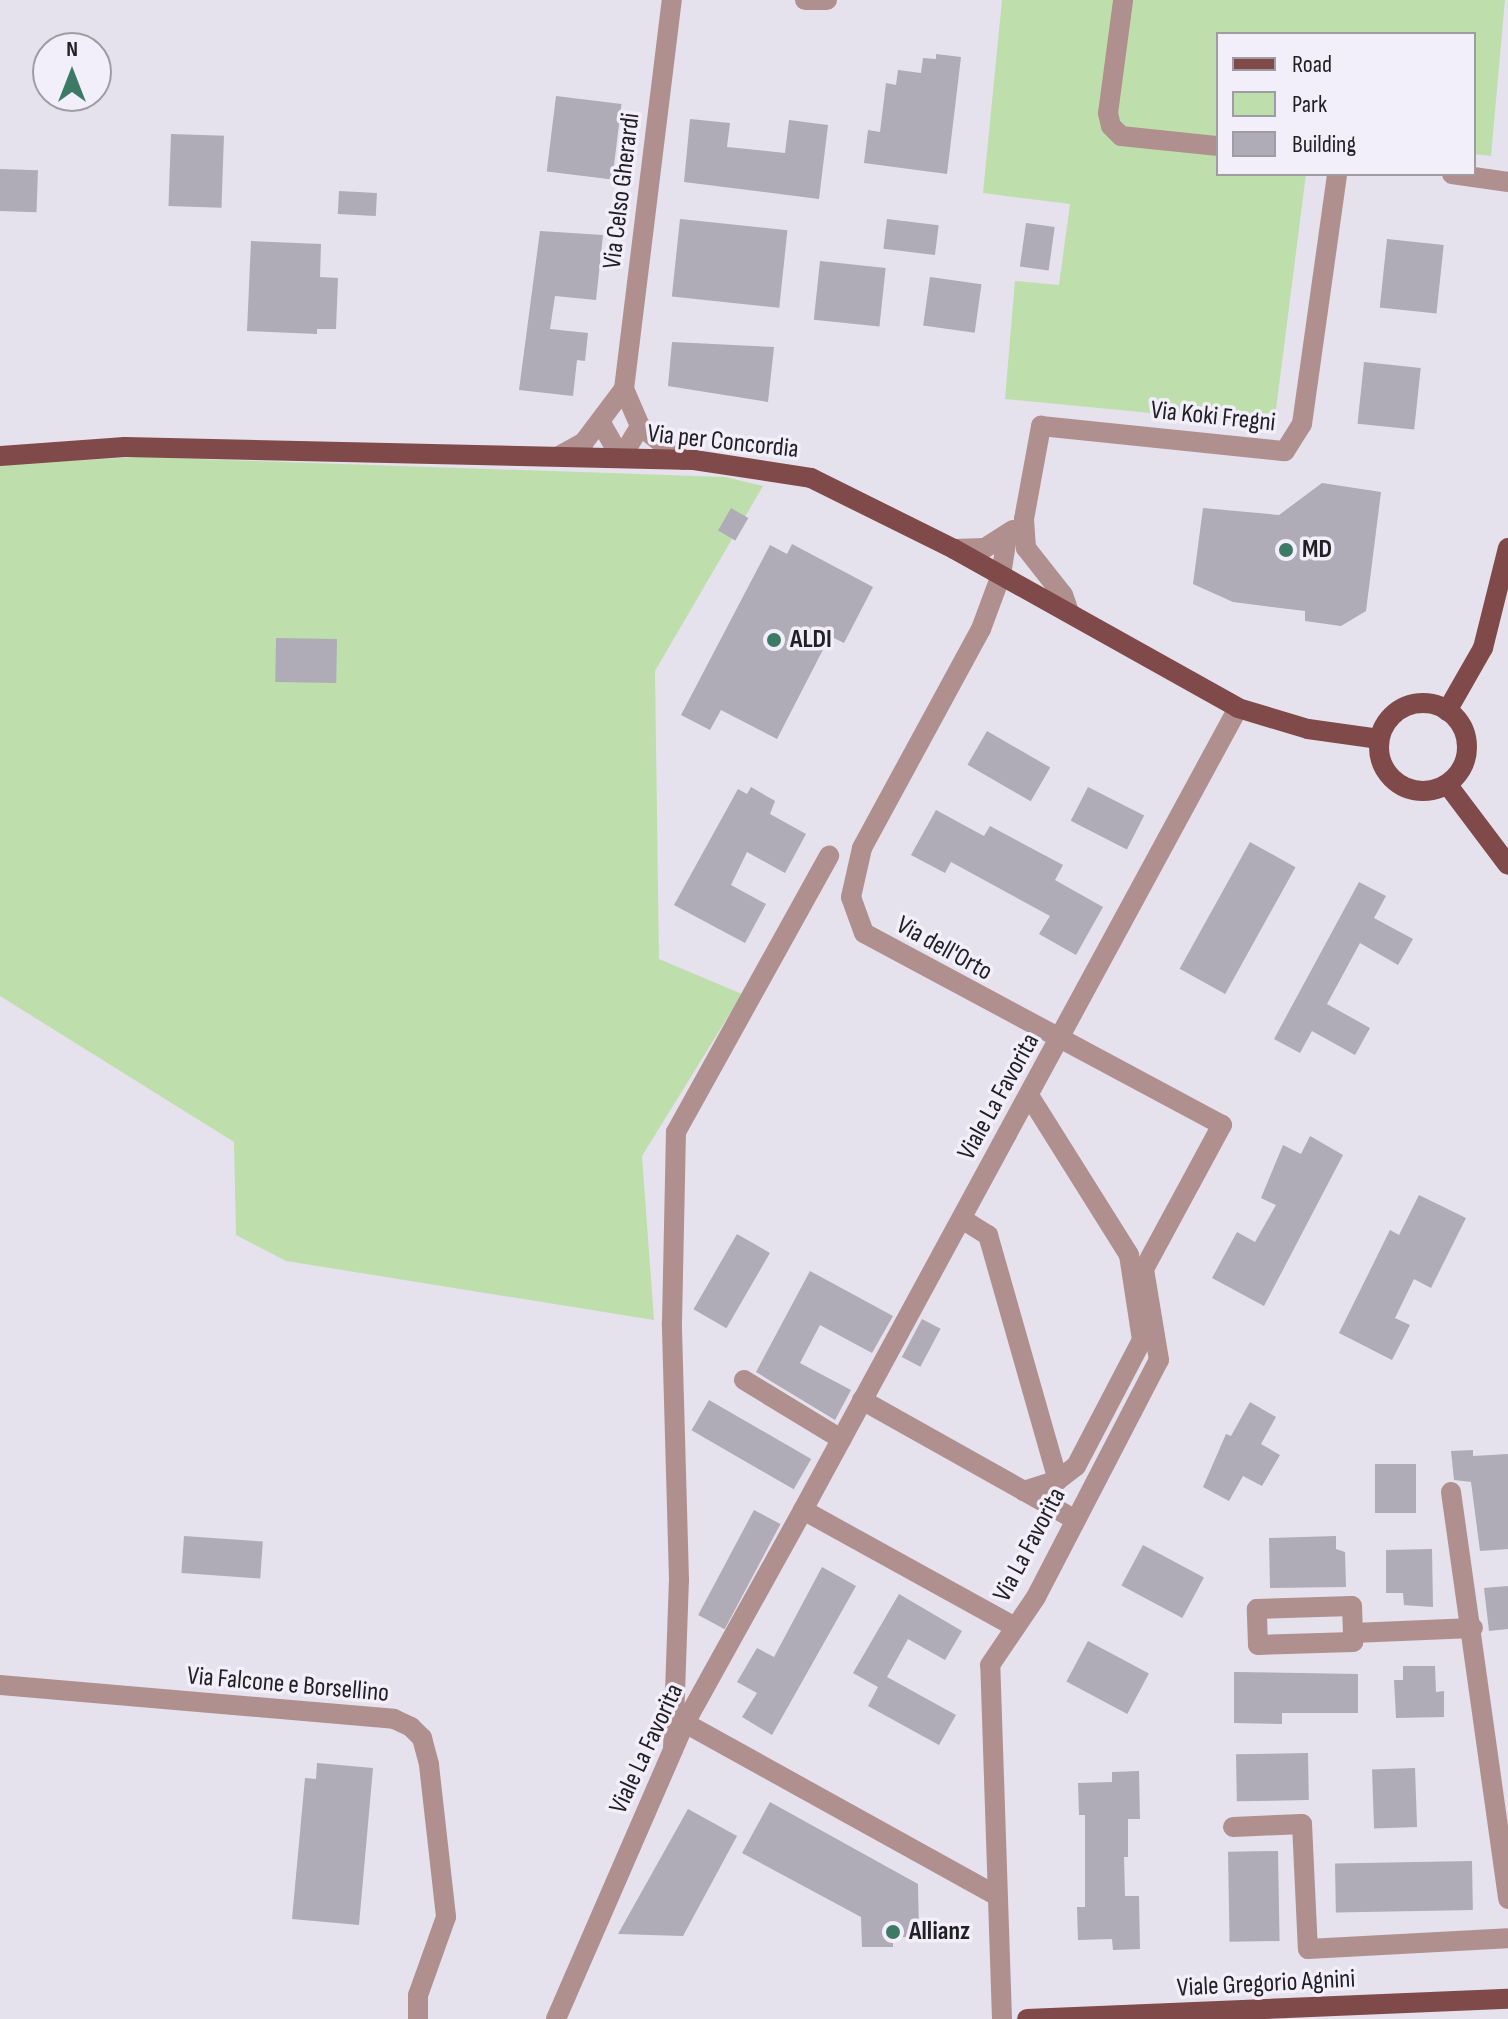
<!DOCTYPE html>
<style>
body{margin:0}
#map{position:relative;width:1508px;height:2019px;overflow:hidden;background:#e5e1ed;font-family:"Sofia Sans Condensed",sans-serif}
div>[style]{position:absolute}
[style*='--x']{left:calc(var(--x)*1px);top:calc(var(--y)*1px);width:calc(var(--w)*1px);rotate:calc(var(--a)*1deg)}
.green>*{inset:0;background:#bedfac}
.building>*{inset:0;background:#afabb7;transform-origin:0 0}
.minor>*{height:20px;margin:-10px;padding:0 10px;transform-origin:10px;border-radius:10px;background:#b08f8f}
.major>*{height:20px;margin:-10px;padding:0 10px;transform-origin:10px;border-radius:10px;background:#80494a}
.major>.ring{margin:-10px;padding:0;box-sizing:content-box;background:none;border:20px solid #80494a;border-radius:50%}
.dots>*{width:22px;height:22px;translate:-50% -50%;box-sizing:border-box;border:4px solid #f2eefa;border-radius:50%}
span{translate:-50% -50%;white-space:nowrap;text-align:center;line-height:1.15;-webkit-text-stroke:7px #f2eefa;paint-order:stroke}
.street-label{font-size:26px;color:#212024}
.poi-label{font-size:26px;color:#212024;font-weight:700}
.left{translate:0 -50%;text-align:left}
.legend{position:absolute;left:1216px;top:32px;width:260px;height:144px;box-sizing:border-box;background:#f2eefa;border:2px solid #9e9ca4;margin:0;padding:10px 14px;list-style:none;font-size:24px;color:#212024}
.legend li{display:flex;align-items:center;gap:16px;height:40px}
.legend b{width:40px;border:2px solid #9e9ca4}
.north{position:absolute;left:32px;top:32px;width:80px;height:80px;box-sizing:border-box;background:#f2eefa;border:2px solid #9e9ca4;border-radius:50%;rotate:0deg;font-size:22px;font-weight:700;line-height:32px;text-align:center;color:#212024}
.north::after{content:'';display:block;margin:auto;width:28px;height:36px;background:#3d7a66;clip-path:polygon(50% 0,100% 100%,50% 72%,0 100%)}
</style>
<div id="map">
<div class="green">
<div style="clip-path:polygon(1002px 0,1505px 0,1491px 156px,1474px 154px,1474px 34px,1218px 34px,1218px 174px,1306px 174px,1274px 425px,1005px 399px,1015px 281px,1059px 285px,1070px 204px,983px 193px)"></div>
<div style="clip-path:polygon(137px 457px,725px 477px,763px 486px,655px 671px,659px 959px,742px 994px,642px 1156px,654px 1320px,286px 1261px,236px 1235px,234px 1142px,0 996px,0 465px)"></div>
</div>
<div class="building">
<div style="clip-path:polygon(936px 54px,961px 57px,947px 174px,864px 163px,868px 130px,880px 132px,886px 83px,896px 85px,898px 70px,921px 73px,923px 58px,936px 59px)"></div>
<div style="left:556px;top:96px;width:66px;height:76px;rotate:7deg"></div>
<div style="clip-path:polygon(690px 119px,730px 123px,727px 147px,785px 153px,789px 120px,828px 125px,819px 199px,684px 182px)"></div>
<div style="left:171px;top:134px;width:53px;height:72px;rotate:2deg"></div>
<div style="left:0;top:169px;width:38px;height:42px;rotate:2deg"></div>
<div style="left:339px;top:191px;width:38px;height:23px;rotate:3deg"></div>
<div style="left:680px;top:219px;width:108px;height:78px;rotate:6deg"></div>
<div style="left:887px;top:219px;width:52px;height:30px;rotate:7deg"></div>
<div style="left:1026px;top:223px;width:29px;height:44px;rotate:8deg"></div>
<div style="clip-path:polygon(540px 231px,603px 235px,596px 300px,555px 296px,550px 329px,588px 333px,585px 361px,577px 360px,573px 396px,519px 390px)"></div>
<div style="left:1387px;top:239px;width:57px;height:69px;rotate:6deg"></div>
<div style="clip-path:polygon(251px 241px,321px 244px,320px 277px,338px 278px,336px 329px,317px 329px,317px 334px,247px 331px)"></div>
<div style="left:820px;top:261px;width:66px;height:59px;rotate:6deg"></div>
<div style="left:930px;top:277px;width:52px;height:49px;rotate:8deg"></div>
<div style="clip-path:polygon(672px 342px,774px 347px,768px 402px,668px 386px)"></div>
<div style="left:1364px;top:362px;width:57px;height:62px;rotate:6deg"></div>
<div style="clip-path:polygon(1322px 483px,1381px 492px,1366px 611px,1341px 626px,1305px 621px,1305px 611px,1233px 602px,1193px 584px,1203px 508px,1279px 515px)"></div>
<div style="left:731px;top:508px;width:20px;height:26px;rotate:30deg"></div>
<div style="clip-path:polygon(792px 544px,873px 587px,844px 643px,830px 636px,777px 739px,721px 710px,710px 730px,681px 715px,770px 545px,787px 554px)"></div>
<div style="left:276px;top:638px;width:61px;height:44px;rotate:1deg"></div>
<div style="left:987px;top:731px;width:73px;height:39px;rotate:30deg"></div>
<div style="clip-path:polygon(751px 787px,775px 801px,770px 814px,806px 834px,785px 873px,747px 852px,731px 885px,766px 904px,745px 943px,674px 905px,738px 789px,747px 794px)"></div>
<div style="left:1088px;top:787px;width:63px;height:38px;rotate:27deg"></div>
<div style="clip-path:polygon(936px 810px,984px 836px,990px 826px,1063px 865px,1055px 880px,1103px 907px,1076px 955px,1039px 934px,1050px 916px,951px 862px,945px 873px,911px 855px)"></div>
<div style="left:1250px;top:842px;width:52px;height:145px;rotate:29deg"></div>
<div style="clip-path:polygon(1359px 882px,1386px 896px,1374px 918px,1413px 939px,1398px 965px,1360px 943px,1327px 1004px,1370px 1028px,1355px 1055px,1312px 1031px,1300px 1053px,1274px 1039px)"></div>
<div style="clip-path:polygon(1310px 1136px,1343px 1155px,1264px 1306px,1212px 1278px,1237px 1232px,1255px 1242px,1276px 1205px,1261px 1198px,1283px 1145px,1301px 1154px)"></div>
<div style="clip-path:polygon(1419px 1195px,1466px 1218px,1431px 1288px,1414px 1279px,1395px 1318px,1410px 1325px,1392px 1360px,1339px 1333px,1390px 1230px,1399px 1235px)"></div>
<div style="left:737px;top:1234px;width:38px;height:87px;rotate:30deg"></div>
<div style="clip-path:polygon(810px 1271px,893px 1316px,872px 1353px,820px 1325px,800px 1363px,851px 1390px,835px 1420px,756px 1372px)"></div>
<div style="left:922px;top:1319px;width:21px;height:43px;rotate:28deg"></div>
<div style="left:709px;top:1400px;width:118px;height:35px;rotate:30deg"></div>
<div style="clip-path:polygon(1250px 1402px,1276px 1417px,1261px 1444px,1280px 1455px,1262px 1486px,1243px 1476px,1229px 1501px,1203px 1487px,1226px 1434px,1231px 1436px)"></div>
<div style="clip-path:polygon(1473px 1450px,1473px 1456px,1508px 1454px,1508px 1549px,1480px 1551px,1471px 1482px,1454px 1480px,1451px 1451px)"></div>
<div style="left:1416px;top:1464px;width:49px;height:41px;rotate:90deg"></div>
<div style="left:754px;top:1510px;width:30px;height:119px;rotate:28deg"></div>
<div style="left:184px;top:1536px;width:79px;height:37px;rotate:4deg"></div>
<div style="clip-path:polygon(1336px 1536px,1336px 1549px,1345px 1552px,1346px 1587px,1270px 1588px,1269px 1538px)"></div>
<div style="left:1143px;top:1545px;width:69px;height:46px;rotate:28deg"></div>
<div style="clip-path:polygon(1432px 1549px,1433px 1607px,1404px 1605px,1403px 1593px,1386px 1593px,1386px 1550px)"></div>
<div style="clip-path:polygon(822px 1567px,856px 1586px,772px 1735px,742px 1717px,757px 1693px,737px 1682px,757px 1648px,774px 1657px)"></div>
<div style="clip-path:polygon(1508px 1586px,1508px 1629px,1489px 1631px,1484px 1588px)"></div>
<div style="clip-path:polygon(899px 1594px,962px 1631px,945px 1660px,908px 1639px,887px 1677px,956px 1715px,939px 1745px,868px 1706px,878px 1687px,853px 1673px)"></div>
<div style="left:1088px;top:1641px;width:69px;height:46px;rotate:28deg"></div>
<div style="clip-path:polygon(1403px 1666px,1435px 1666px,1436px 1692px,1444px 1691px,1444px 1717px,1396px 1718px,1394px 1680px,1403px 1680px)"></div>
<div style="clip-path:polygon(1234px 1672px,1358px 1674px,1358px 1713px,1282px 1713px,1282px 1724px,1234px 1723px)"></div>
<div style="left:1308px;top:1753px;width:47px;height:72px;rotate:89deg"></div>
<div style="clip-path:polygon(317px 1763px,373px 1768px,359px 1925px,292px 1919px,305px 1778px,316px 1779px)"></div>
<div style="left:1415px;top:1768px;width:59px;height:43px;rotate:88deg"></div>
<div style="clip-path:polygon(1139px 1771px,1140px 1819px,1128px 1819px,1128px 1857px,1124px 1857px,1125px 1896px,1139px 1896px,1140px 1949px,1113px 1950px,1112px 1939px,1078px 1940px,1077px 1907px,1085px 1907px,1085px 1815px,1079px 1815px,1078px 1783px,1112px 1782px,1112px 1772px)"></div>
<div style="clip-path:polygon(770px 1802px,918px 1884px,919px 1936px,893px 1938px,893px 1947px,862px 1947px,861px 1917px,742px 1853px)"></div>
<div style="clip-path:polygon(688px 1809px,737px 1836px,683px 1936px,618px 1934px)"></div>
<div style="left:1278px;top:1851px;width:90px;height:50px;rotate:89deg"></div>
<div style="left:1472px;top:1861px;width:49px;height:137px;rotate:89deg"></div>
</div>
<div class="minor">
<div style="--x:805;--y:0;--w:22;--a:0"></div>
<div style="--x:1123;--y:1;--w:113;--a:97.6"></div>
<div style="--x:1108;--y:113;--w:13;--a:77"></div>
<div style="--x:1111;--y:126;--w:14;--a:45"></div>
<div style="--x:1121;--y:136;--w:98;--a:5.9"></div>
<div style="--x:1452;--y:174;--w:57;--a:8.1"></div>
<div style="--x:624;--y:389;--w:40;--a:66.6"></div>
<div style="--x:640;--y:426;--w:55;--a:38.3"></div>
<div style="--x:601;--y:423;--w:40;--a:60.3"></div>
<div style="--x:621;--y:458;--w:37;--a:-59"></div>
<div style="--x:559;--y:456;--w:29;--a:-29"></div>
<div style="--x:584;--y:442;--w:66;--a:-53"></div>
<div style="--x:624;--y:389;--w:392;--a:-83"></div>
<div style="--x:954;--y:549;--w:31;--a:-2"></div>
<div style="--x:985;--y:548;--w:33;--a:-33"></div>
<div style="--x:1069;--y:612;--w:18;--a:-109"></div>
<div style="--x:1063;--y:595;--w:60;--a:-128.2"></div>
<div style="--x:1026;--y:548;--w:29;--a:-94"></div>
<div style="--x:1024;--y:519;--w:95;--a:-79.6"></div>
<div style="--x:1041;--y:426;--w:245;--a:5.9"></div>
<div style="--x:1285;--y:451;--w:32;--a:-58"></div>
<div style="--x:1302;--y:424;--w:252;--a:-82"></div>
<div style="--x:1030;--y:1097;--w:186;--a:57.9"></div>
<div style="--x:1129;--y:1255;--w:86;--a:81.3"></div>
<div style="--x:1142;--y:1340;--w:142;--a:117.6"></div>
<div style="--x:1076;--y:1466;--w:23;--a:142"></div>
<div style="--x:962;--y:1219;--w:31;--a:32"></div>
<div style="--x:988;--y:1235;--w:255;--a:74.1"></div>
<div style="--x:1058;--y:1480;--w:36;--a:162"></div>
<div style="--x:744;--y:1380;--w:114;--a:31.3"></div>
<div style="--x:862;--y:1400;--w:243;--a:29.3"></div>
<div style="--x:1451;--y:1492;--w:411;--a:82"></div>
<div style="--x:1352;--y:1606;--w:36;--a:88"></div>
<div style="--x:1353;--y:1642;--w:95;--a:178.2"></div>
<div style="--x:1258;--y:1645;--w:36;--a:-92"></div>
<div style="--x:1257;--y:1609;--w:95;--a:-1.8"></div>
<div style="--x:1015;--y:1627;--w:242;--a:-151.1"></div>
<div style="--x:803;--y:1510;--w:912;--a:-61.52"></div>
<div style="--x:1353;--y:1633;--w:120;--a:-2.4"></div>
<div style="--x:0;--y:1685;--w:395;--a:4.9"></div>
<div style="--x:394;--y:1719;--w:19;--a:25"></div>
<div style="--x:411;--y:1727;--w:16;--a:45"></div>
<div style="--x:422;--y:1738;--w:28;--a:75"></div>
<div style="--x:429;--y:1765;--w:153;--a:83.6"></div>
<div style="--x:446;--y:1917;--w:83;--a:109.7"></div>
<div style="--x:418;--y:1995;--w:24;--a:90"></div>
<div style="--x:685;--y:1723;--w:355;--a:29"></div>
<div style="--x:673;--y:1750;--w:170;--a:-88"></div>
<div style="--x:679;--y:1580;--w:258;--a:-91.6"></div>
<div style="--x:672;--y:1322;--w:190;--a:-88.8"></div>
<div style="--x:676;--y:1132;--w:316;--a:-61"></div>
<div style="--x:1233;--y:1827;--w:69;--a:-2.5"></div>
<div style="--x:1302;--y:1824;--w:125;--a:87.3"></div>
<div style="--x:1308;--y:1949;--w:200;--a:-3.1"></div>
<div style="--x:556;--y:2019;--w:323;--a:-66.5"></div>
<div style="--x:685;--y:1723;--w:244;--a:-61"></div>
<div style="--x:1002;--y:2019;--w:354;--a:-91.9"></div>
<div style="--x:990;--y:1665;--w:82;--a:-55.9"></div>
<div style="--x:1036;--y:1597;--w:267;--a:-62.6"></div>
<div style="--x:1159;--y:1360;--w:92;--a:-99.4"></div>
<div style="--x:1144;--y:1269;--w:164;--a:-61.6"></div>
<div style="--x:1222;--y:1125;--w:406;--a:-151.8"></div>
<div style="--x:864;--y:933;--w:38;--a:-110"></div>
<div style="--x:851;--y:897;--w:50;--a:-77.3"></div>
<div style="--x:862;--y:848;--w:249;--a:-61.5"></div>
<div style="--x:981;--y:629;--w:58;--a:-69.7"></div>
<div style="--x:1001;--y:575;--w:38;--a:-81"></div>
</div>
<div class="major">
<div style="--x:0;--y:456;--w:125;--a:-4.1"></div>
<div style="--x:125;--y:447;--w:569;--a:1.31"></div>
<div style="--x:694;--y:460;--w:118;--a:8.7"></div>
<div style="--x:811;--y:478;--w:160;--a:26.4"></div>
<div style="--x:954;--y:549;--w:325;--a:29.2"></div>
<div style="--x:1238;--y:708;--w:73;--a:16.7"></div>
<div style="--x:1308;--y:729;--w:72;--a:8"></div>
<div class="ring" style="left:1379px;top:703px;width:68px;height:68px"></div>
<div style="--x:1447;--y:711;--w:73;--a:-60.3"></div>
<div style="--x:1483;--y:648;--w:103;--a:-76"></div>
<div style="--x:1447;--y:784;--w:101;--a:53"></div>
<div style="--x:1027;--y:2019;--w:481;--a:-2.4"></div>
</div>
<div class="dots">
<div style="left:1286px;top:550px;background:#3d7a66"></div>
<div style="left:774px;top:640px;background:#3d7a66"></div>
<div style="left:893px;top:1932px;background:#3d7a66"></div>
</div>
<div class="street-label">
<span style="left:622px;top:191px;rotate:-83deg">Via Celso Gherardi</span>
<span style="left:1213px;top:417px;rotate:6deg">Via Koki Fregni</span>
<span style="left:723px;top:442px;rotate:6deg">Via per Concordia</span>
<span style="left:944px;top:949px;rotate:29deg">Via dell'Orto</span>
<span style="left:999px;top:1097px;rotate:-61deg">Viale La Favorita</span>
<span style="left:1030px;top:1545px;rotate:-62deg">Via La Favorita</span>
<span style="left:288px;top:1685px;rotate:5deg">Via Falcone e Borsellino</span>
<span style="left:647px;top:1749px;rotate:-65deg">Viale La Favorita</span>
<span style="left:1266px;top:1984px;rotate:-3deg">Viale Gregorio Agnini</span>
</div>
<div class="poi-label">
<span class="left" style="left:1302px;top:550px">MD</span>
<span class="left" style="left:790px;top:640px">ALDI</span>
<span class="left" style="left:909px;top:1932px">Allianz</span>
</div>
<ul class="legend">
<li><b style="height:10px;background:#80494a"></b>Road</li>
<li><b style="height:22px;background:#bedfac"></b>Park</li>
<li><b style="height:22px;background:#afabb7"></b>Building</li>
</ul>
<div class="north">N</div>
</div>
